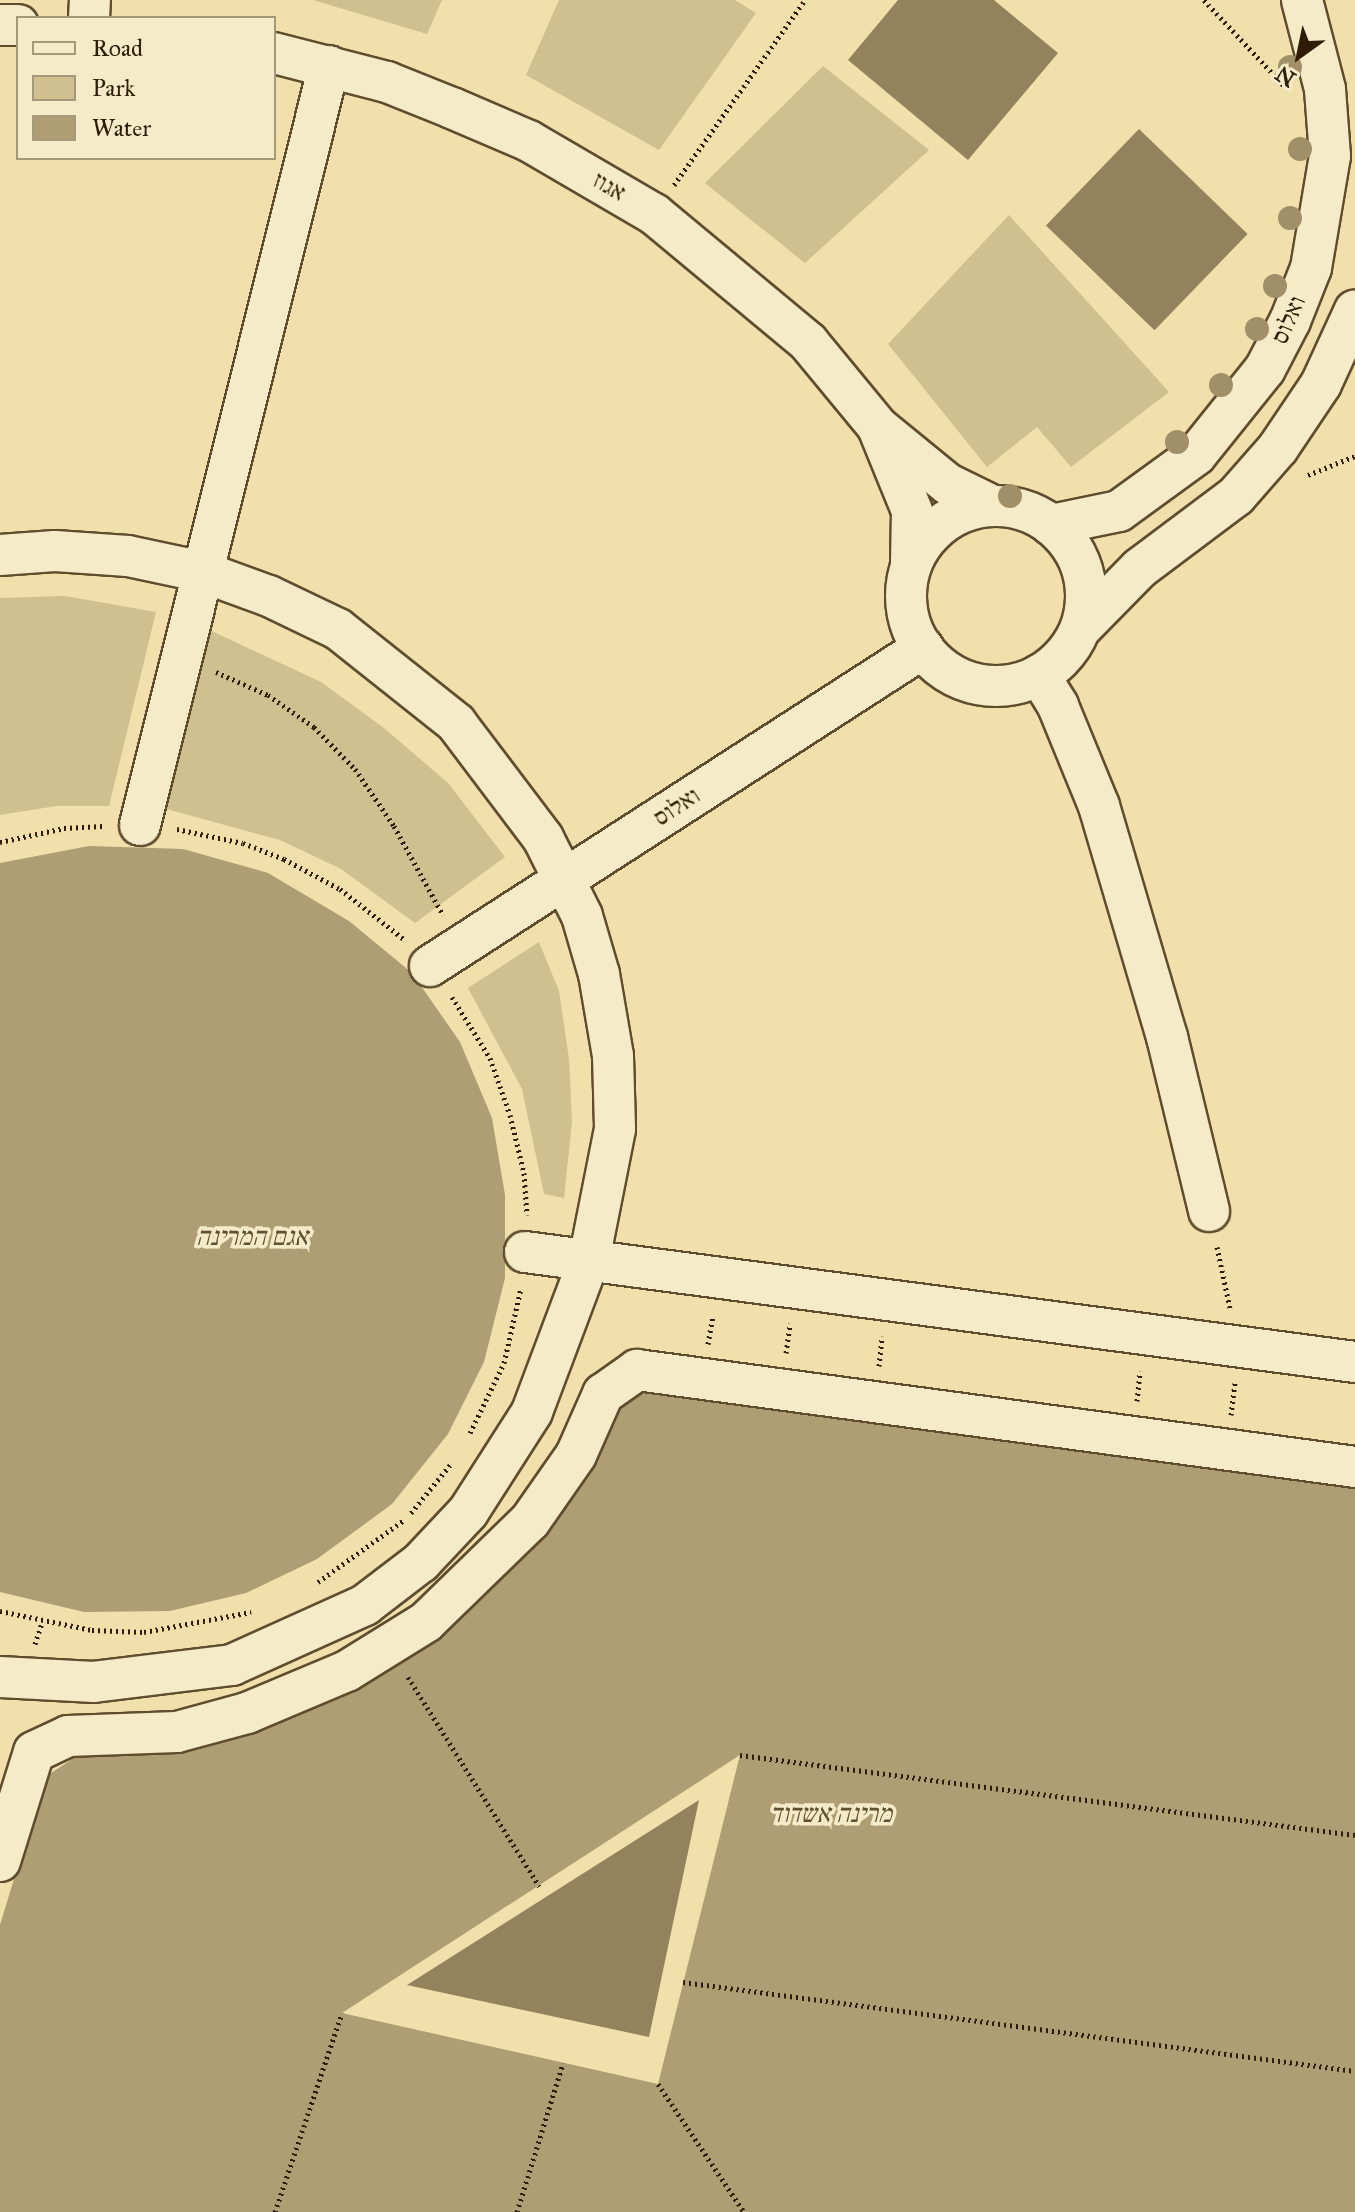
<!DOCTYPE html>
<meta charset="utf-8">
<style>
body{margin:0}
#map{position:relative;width:1355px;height:2212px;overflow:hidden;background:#f1e0ac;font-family:"IM FELL Great Primer","Frank Ruhl Libre",serif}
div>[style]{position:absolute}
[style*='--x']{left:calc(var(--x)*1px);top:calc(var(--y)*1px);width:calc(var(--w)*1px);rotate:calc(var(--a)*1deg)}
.green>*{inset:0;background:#d0bf8f}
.water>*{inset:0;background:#af9d73}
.pier>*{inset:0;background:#f1e0ac}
.building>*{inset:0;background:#93825b;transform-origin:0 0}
.path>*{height:5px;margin-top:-2.5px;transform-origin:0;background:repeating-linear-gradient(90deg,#2e1c04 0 2px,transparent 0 6px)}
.roads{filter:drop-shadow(2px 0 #5f4d2e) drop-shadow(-2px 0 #5f4d2e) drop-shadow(0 2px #5f4d2e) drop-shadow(0 -2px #5f4d2e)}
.minor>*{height:40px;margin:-20px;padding:0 20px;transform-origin:20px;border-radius:20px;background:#f6ebc9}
.minor>.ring{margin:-20px;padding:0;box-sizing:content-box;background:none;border:40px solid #f6ebc9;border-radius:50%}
.trees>*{width:24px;height:24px;margin:-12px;border-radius:50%;background:#a18f67}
span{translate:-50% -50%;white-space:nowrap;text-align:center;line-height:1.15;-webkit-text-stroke:7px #f6ebc9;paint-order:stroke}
.street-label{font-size:24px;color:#2e1c04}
.water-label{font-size:26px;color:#625030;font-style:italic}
.legend{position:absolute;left:16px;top:16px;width:260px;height:144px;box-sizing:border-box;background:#f6ebc9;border:2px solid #a6987a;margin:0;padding:10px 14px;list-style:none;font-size:24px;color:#2e1c04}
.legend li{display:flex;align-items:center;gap:16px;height:40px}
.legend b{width:40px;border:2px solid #a6987a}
.north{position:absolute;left:1259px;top:16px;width:80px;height:80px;-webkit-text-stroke:6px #f6ebc9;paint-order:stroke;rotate:213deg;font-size:22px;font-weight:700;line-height:32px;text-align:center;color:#2e1c04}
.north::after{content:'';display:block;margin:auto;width:28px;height:36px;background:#2e1c04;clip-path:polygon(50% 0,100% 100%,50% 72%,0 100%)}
</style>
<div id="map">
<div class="green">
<div style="clip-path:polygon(313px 0,442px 0,427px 34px)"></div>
<div style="clip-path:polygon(559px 0,735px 0,756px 13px,659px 150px,526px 75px)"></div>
<div style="clip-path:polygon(823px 66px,929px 150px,805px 263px,705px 183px)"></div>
<div style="clip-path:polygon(1009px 215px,1169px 392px,1071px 467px,1037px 427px,987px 467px,888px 344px)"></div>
<div style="clip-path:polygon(65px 596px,156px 612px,109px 806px,56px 806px,0 815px,0 598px)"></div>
<div style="clip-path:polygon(203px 627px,321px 682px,384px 728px,448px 783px,505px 857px,415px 923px,341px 869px,280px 840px,159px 807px)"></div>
<div style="clip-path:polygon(539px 942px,559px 991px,569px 1059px,572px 1122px,564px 1198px,544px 1194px,522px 1089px,468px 988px)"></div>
</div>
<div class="water">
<div style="clip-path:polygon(89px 846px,183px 849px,268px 873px,349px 921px,412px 973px,460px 1042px,492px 1118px,505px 1195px,505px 1278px,484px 1362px,448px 1434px,392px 1504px,317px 1559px,246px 1593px,170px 1611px,84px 1612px,0 1592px,0 863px)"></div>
<div style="clip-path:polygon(646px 1385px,1355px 1487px,1355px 2212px,0 2212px,0 1925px,45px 1777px,80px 1754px,180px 1747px,249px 1731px,310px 1709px,399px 1662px,484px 1595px,547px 1530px,620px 1403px)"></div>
</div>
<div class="pier">
<div style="clip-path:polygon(740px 1755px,658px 2084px,342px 2013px)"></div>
</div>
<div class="building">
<div style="clip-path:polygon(898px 0,994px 0,1058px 53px,968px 160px,848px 60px)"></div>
<div style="left:1139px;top:129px;width:151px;height:134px;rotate:44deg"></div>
<div style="clip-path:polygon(699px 1800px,649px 2037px,407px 1985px)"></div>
</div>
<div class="path">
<div style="--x:1204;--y:0;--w:119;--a:47"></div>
<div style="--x:674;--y:185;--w:227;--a:-54.7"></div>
<div style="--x:1308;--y:475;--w:51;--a:-22"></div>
<div style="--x:216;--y:672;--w:57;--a:23.9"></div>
<div style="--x:268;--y:695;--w:56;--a:34.8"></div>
<div style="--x:314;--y:727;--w:59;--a:45.7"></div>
<div style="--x:355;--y:769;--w:69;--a:55.6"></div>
<div style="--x:394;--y:826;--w:102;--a:61.2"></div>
<div style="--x:177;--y:829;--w:67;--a:12"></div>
<div style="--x:243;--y:843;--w:44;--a:21.3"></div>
<div style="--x:284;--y:859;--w:64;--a:28.2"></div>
<div style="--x:340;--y:889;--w:83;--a:38.1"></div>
<div style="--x:0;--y:842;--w:66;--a:-12.3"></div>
<div style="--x:64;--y:828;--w:39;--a:-3"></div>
<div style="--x:452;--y:997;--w:72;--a:58.1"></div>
<div style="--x:490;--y:1058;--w:60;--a:70.7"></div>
<div style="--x:510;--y:1115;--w:60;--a:76.4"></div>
<div style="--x:524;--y:1173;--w:42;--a:85.9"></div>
<div style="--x:1217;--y:1247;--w:62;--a:78"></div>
<div style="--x:708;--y:1344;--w:29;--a:-80"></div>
<div style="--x:786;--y:1353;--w:30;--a:-82"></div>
<div style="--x:879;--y:1366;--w:30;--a:-84"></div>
<div style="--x:1137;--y:1401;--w:30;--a:-84"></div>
<div style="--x:1231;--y:1415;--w:34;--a:-83"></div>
<div style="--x:470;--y:1433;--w:78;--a:-64.1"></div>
<div style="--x:504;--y:1363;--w:77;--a:-77.2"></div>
<div style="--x:411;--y:1513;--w:62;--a:-50.9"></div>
<div style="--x:318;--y:1582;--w:106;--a:-35.8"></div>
<div style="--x:0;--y:1611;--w:94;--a:11.7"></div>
<div style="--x:92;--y:1630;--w:52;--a:2.2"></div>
<div style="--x:144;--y:1632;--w:109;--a:-10.6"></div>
<div style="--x:35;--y:1644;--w:23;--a:-72"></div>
<div style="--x:408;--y:1677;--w:247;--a:57.9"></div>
<div style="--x:740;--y:1755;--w:620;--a:7.41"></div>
<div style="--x:683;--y:1982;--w:678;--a:7.54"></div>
<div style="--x:658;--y:2084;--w:154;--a:56.1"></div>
<div style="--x:275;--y:2212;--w:210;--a:-71.4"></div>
<div style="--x:517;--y:2212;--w:156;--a:-72.8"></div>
</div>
<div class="roads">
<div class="minor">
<div style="--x:89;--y:18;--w:18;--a:-87"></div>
<div style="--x:0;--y:25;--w:18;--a:0"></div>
<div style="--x:274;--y:53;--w:117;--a:14.4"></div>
<div style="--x:387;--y:82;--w:70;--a:21.8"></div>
<div style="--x:452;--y:108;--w:84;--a:23.2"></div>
<div style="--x:529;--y:141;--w:145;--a:30.3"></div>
<div style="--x:654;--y:214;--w:200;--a:39.7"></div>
<div style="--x:808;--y:342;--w:110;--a:50.5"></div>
<div style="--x:878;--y:427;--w:90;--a:39.2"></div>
<div style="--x:948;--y:484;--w:50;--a:26.1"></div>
<div style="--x:879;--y:430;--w:87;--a:67.8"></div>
<div style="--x:912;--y:511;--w:54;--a:91.1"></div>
<div class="ring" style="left:906px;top:506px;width:140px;height:140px"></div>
<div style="--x:1051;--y:525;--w:69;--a:-11.6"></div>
<div style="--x:1119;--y:511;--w:95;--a:-36"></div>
<div style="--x:1196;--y:455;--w:110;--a:-51.3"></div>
<div style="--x:1265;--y:369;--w:54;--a:-62.5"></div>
<div style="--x:1290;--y:321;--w:57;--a:-68.4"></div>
<div style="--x:1311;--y:268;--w:114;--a:-80.4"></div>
<div style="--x:1330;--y:156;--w:67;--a:-94.3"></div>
<div style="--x:1325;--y:89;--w:92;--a:-104.5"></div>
<div style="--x:0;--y:555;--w:55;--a:-4.2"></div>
<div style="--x:55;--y:551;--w:73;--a:3.9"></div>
<div style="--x:128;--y:556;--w:77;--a:12"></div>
<div style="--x:203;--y:572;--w:70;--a:20"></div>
<div style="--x:269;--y:596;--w:76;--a:25.6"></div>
<div style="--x:338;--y:629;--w:151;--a:38.5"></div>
<div style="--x:456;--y:723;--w:144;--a:52.9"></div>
<div style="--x:543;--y:838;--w:87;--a:63.4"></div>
<div style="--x:582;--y:916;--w:60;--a:73.7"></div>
<div style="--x:599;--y:974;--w:83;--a:80.3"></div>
<div style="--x:613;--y:1056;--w:73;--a:88.4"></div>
<div style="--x:615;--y:1129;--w:134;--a:101.2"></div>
<div style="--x:589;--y:1260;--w:162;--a:110.6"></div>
<div style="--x:532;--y:1412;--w:119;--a:122.6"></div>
<div style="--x:468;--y:1512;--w:69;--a:133.2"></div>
<div style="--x:421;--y:1562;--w:71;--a:142.5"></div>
<div style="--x:365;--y:1605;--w:146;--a:155.7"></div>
<div style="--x:232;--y:1665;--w:139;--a:173"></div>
<div style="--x:94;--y:1682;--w:94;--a:-177"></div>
<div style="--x:1081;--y:628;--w:84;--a:-45.5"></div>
<div style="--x:1140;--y:568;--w:120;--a:-36.9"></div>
<div style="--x:1236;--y:496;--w:64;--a:-48.8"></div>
<div style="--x:1278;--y:448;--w:77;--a:-56.1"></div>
<div style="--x:1321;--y:384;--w:81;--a:-65.3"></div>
<div style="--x:1039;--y:675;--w:36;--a:58"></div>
<div style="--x:1058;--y:706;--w:108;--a:67.7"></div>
<div style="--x:1099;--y:806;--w:241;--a:73.6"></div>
<div style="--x:1167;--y:1037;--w:179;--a:76.4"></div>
<div style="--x:140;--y:825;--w:782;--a:-76.02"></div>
<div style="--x:430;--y:966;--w:587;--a:-32.82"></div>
<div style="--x:525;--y:1252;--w:837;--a:7.55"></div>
<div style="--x:0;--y:1861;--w:114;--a:-72.7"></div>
<div style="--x:34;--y:1752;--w:38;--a:-25"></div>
<div style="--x:68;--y:1736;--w:109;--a:-2.1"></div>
<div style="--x:177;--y:1732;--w:73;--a:-15.2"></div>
<div style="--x:247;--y:1713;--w:108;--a:-22.8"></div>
<div style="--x:347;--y:1671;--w:93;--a:-31.8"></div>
<div style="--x:426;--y:1622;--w:145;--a:-44.2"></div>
<div style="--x:530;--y:1521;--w:80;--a:-55.1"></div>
<div style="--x:576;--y:1455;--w:67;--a:-66.1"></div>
<div style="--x:603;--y:1394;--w:42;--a:-35.2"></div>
<div style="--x:637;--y:1370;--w:725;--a:7.69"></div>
</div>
</div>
<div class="trees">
<div style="left:1290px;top:67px"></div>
<div style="left:1300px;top:149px"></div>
<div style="left:1290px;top:218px"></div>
<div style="left:1275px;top:286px"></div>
<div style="left:1257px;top:329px"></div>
<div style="left:1221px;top:385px"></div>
<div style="left:1177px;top:442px"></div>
<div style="left:1010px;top:496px"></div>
</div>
<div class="street-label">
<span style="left:609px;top:187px;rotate:31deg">אגוז</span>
<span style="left:1289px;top:320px;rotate:-66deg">ואלוס</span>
<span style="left:677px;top:807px;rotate:-33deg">ואלוס</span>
</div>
<div class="water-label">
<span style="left:252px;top:1237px">אגם המרינה</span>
<span style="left:831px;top:1814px">מרינה אשדוד</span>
</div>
<ul class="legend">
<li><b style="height:10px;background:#f6ebc9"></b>Road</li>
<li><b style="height:22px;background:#d0bf8f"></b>Park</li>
<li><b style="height:22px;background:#af9d73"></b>Water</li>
</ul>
<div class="north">N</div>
</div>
